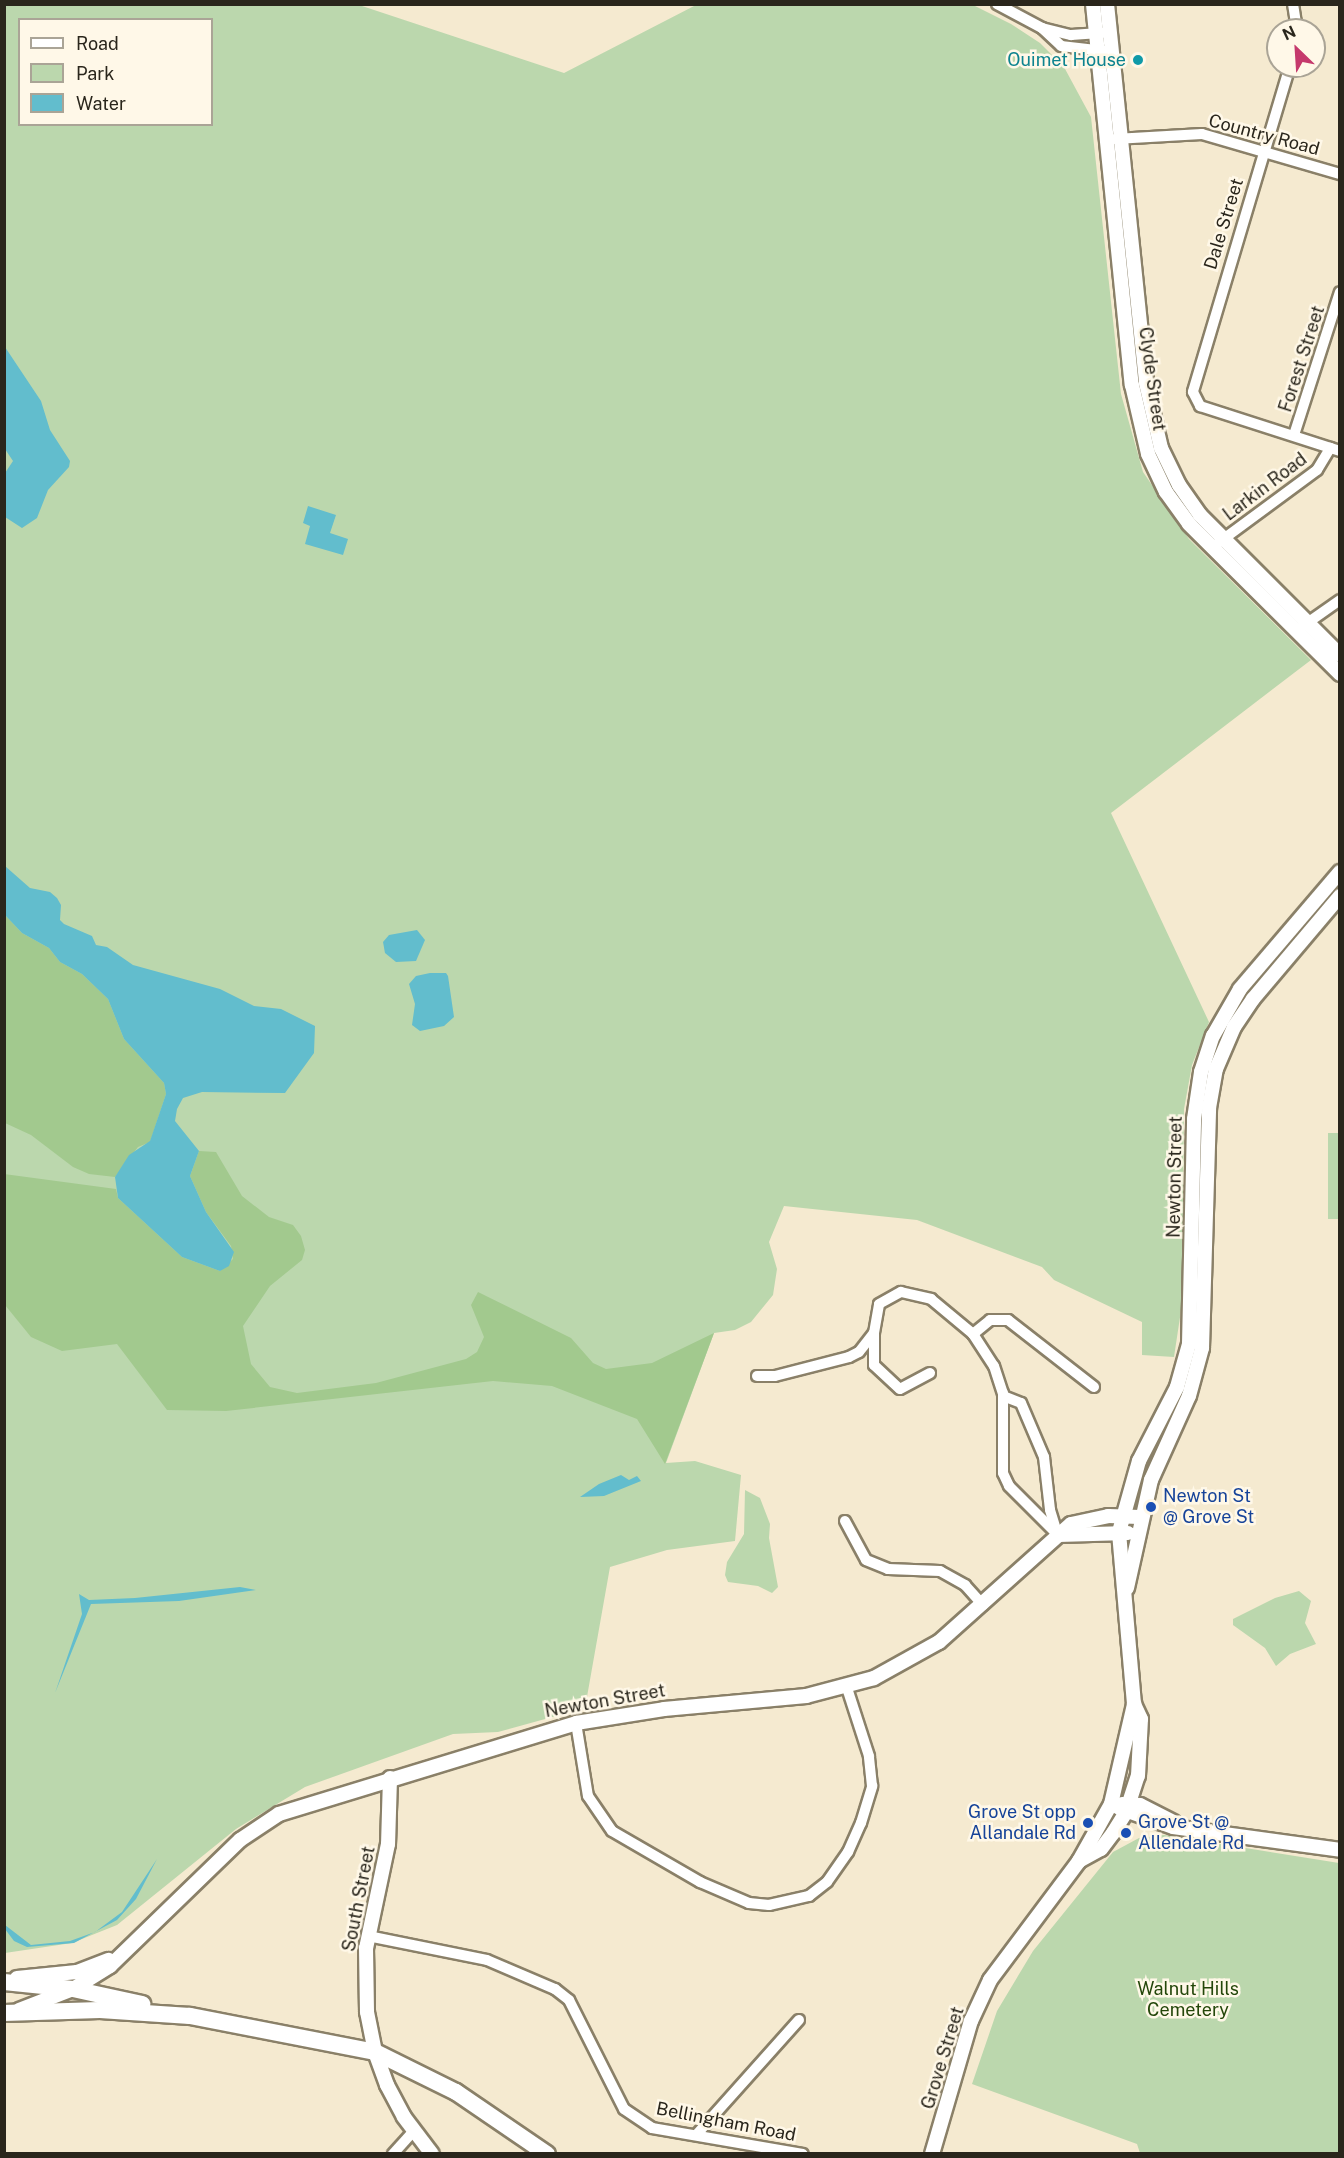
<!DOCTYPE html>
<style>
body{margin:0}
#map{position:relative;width:1344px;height:2158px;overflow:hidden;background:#f5ead0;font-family:"Public Sans",sans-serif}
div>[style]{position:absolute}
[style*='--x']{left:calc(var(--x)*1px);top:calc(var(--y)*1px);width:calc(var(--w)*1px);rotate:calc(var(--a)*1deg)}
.green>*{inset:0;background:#bbd7ad;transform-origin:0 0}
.forest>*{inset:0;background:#a2c98e}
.water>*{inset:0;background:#62bdcd}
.roads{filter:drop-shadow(2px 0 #8a8068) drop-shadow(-2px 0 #8a8068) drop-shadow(0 2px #8a8068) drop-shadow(0 -2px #8a8068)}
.street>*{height:10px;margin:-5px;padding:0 5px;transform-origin:5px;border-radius:5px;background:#fff}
.secondary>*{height:14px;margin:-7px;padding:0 7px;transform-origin:7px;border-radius:7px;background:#fff}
.primary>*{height:16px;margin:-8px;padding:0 8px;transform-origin:8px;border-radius:8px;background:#fff}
.dots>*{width:16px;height:16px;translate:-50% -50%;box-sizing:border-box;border:3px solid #fff8e8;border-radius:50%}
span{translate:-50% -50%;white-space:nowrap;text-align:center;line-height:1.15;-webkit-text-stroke:5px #fff8e8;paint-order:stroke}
.culture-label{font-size:18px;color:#0d838f}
.right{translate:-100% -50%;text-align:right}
.street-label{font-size:18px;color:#2a261c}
.transit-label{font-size:18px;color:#164399}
.left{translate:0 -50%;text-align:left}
.park-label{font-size:18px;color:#24470a}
.frame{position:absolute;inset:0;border:6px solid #2a261c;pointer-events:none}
.legend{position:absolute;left:18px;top:18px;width:195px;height:108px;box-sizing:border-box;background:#fff8e8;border:2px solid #aaa496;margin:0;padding:8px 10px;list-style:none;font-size:18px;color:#2a261c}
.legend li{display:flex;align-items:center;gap:12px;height:30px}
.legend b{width:30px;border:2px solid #aaa496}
.north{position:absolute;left:1266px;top:18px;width:60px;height:60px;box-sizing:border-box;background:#fff8e8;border:2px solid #aaa496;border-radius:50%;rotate:335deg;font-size:16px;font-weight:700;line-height:24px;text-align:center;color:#2a261c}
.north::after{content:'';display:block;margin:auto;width:21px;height:27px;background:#c5396c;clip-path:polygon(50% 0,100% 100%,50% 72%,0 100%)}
</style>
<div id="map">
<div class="green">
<div style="clip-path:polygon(evenodd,5px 5px,359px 5px,564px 73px,696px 5px,973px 5px,1011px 24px,1040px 43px,1064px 67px,1091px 117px,1121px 394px,1143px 472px,1189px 539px,1311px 660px,1111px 813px,1209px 1022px,1192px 1065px,1184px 1109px,1182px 1304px,1174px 1357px,1142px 1355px,1142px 1322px,1054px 1280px,1042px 1267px,917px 1220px,784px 1206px,769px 1242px,777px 1269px,773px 1295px,751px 1322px,735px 1330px,714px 1333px,666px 1463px,695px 1461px,741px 1475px,735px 1541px,667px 1550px,610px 1567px,585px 1708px,498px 1732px,453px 1734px,305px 1787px,236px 1829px,117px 1925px,72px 1943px,5px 1953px,5px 5px,20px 20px,212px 20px,212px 124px,20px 124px,20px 20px)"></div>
<div style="left:1339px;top:1133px;width:86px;height:11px;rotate:90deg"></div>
<div style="clip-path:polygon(745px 1490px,760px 1498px,770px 1524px,769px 1538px,778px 1587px,772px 1593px,758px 1586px,728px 1582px,725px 1575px,727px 1562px,744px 1534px)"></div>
<div style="clip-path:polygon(1299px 1591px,1311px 1601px,1305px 1623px,1316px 1644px,1290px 1654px,1276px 1666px,1265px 1648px,1233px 1625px,1233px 1619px,1275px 1598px)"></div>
<div style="clip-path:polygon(1164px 1835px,1339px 1863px,1339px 2153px,1140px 2153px,1137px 2144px,972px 2084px,997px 2011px,1033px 1951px,1113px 1852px,1139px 1838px)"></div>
</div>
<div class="forest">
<div style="clip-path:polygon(5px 915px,22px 933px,49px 948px,60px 962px,82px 974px,108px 999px,124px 1039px,164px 1083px,166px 1094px,150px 1142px,138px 1147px,115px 1177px,89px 1174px,73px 1167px,31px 1135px,5px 1123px)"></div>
<div style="clip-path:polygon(199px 1151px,216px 1152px,242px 1196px,269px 1217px,293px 1225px,301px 1236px,305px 1250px,302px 1260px,270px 1286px,243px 1326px,251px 1364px,270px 1387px,297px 1393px,376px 1383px,466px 1359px,477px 1352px,484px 1337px,471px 1305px,478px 1292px,571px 1338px,593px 1363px,606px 1369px,652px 1363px,714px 1333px,665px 1464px,637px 1419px,552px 1386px,493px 1381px,226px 1411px,167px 1410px,117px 1344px,62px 1351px,31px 1337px,5px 1305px,4px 1174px,116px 1189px,118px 1198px,182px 1257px,220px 1271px,233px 1259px,231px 1246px,206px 1212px,190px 1176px)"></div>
</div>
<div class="water">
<div style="clip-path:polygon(5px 347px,41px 401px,50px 430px,70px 461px,69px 467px,48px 490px,37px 518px,22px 528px,5px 517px,5px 473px,13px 461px,5px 449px)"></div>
<div style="clip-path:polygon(308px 506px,336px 515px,330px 533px,348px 539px,343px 555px,305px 544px,310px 526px,303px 523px)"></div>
<div style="clip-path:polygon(5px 866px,30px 888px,50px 892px,57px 898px,61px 905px,60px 920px,64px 924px,92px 936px,96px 945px,107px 947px,133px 965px,220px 989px,254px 1006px,281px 1009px,315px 1026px,314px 1053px,285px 1093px,202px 1092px,183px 1098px,177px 1109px,175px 1121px,199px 1151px,190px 1176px,206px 1212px,234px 1252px,229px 1266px,220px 1271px,182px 1257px,118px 1198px,115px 1177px,129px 1155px,150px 1141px,166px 1094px,164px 1083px,124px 1039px,108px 999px,82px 974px,60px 962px,49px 948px,22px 933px,5px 915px)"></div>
<div style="clip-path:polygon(417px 930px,425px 940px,416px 961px,396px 962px,385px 953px,383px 942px,389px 935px)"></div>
<div style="clip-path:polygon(430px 973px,446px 973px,448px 976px,454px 1017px,444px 1026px,420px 1031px,412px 1025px,415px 1004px,409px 984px,416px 976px)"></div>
<div style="clip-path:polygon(621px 1475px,629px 1480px,637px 1476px,641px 1481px,604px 1496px,580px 1497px,599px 1484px)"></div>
<div style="clip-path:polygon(240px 1587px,256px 1590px,179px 1601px,91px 1604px,55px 1693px,82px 1614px,79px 1594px,89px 1600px,135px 1598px)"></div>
<div style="clip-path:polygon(157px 1859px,136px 1899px,117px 1920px,74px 1943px,27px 1947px,14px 1941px,5px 1929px,5px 1925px,31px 1945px,70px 1941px,95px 1932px,122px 1912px)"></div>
</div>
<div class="roads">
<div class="street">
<div style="--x:997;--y:4;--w:51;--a:28.1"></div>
<div style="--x:1042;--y:28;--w:26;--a:43"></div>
<div style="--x:1061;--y:46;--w:44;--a:6.5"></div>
<div style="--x:1293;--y:4;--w:26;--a:81"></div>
<div style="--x:1042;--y:28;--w:30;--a:14"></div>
<div style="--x:1071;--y:35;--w:32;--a:-4"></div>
<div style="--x:1290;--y:66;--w:340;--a:106.6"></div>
<div style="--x:1193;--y:392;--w:16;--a:63"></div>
<div style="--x:1200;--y:406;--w:147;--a:17.8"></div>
<div style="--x:1115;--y:139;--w:87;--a:-3.3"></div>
<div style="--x:1202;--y:134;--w:144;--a:16.2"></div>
<div style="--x:1294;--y:435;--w:150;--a:-72.2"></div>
<div style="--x:1218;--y:543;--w:123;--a:-36.4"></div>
<div style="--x:1317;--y:470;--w:26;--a:-59"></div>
<div style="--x:1303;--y:626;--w:45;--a:-35.1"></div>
<div style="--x:874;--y:1333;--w:29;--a:-80"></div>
<div style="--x:879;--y:1304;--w:25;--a:-29"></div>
<div style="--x:901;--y:1292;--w:31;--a:13"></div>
<div style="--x:931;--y:1299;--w:55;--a:39.8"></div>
<div style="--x:973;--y:1334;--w:38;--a:57"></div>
<div style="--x:994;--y:1366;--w:28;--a:72"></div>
<div style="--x:1003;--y:1393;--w:80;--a:90"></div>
<div style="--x:1003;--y:1473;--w:14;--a:65"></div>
<div style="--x:1009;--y:1486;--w:69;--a:45"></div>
<div style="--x:973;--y:1334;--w:22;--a:-39"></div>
<div style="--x:990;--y:1320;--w:18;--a:0"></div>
<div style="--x:1008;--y:1320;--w:109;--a:37.9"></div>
<div style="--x:757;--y:1376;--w:18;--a:0"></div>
<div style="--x:775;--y:1376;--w:76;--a:-14.4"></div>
<div style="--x:849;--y:1357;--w:11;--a:-27"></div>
<div style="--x:859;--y:1352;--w:24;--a:-52"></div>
<div style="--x:874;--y:1333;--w:32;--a:90"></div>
<div style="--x:874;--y:1365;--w:35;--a:43"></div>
<div style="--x:900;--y:1389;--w:34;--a:-28"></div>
<div style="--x:1003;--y:1396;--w:19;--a:21"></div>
<div style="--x:1021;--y:1403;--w:59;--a:66.9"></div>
<div style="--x:1044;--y:1457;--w:53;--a:83.5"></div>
<div style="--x:1050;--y:1510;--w:24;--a:73"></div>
<div style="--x:845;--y:1521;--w:44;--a:61.7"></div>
<div style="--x:866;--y:1560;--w:24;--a:22"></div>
<div style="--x:888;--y:1569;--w:52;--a:2.2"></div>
<div style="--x:940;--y:1571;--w:29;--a:29"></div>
<div style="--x:965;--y:1585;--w:27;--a:48"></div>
<div style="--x:576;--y:1723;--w:74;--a:80.7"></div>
<div style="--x:588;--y:1796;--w:42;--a:55.6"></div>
<div style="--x:612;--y:1831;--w:102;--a:30.1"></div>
<div style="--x:700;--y:1882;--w:53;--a:23.2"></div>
<div style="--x:749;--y:1903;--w:20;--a:6"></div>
<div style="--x:769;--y:1905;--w:41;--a:-12.7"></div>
<div style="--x:809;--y:1896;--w:23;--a:-38"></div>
<div style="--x:827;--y:1882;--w:37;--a:-55"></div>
<div style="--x:848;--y:1852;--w:32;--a:-66"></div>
<div style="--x:861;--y:1823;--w:39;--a:-73"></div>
<div style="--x:872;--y:1786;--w:30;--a:-96"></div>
<div style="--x:869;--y:1756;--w:71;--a:-107.9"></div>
<div style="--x:368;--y:1936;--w:121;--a:11.4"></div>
<div style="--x:487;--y:1960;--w:74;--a:23.1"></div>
<div style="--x:555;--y:1989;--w:18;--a:38"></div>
<div style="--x:569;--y:2000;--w:122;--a:63.2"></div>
<div style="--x:624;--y:2109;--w:34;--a:34"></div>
<div style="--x:652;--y:2128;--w:153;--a:9.8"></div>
<div style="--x:697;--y:2134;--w:153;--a:-48.2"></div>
<div style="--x:393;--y:2154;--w:31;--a:-48"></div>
</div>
<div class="secondary">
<div style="--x:1093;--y:4;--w:383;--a:84.2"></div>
<div style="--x:1132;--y:385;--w:71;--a:76.9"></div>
<div style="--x:1148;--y:454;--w:42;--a:64.7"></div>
<div style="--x:1166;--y:492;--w:39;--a:54"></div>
<div style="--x:1189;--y:524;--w:213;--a:44.8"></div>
<div style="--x:1107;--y:4;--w:381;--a:84.1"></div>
<div style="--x:1146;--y:383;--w:67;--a:77"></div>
<div style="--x:1161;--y:448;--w:41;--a:64.1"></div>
<div style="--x:1179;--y:485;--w:37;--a:55"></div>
<div style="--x:1200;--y:515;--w:198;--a:45"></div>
<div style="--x:1058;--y:1535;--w:70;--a:-1.6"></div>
<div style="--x:1127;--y:1588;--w:111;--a:-77.5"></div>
<div style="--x:1151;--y:1480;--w:92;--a:-65.7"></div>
<div style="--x:1189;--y:1396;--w:50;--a:-74.8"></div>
<div style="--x:1202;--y:1348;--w:240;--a:-88.3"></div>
<div style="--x:1209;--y:1108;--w:40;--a:-80"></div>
<div style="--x:1216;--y:1069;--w:46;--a:-66.8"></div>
<div style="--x:1234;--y:1027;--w:34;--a:-56"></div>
<div style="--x:1253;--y:999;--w:135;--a:-49.8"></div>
<div style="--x:390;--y:1778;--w:66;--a:91.7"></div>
<div style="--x:388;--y:1844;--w:106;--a:101.9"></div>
<div style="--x:366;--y:1948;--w:64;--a:89.1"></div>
<div style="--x:367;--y:2012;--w:41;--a:78.7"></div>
<div style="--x:375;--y:2052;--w:35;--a:70"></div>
<div style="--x:387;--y:2085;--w:36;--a:62"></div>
<div style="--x:404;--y:2117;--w:46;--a:52.9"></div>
<div style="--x:1122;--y:1804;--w:18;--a:3"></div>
<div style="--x:1140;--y:1805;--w:38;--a:27"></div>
<div style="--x:1119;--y:1808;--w:57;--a:19.4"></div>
<div style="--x:1173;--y:1827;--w:169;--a:7.8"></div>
<div style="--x:1079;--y:1861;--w:25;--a:-29"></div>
<div style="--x:1101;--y:1849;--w:20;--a:-53"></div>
<div style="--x:1113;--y:1833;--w:25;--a:-58"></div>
<div style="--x:1126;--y:1812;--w:38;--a:-72"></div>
<div style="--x:1138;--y:1776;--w:57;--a:-87"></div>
<div style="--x:1141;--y:1719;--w:17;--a:-115"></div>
<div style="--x:1134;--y:1704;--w:173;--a:-95"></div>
<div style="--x:1119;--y:1532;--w:74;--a:-74.3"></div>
<div style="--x:1139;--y:1461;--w:83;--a:-62.8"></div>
<div style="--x:1177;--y:1387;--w:45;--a:-74.4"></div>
<div style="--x:1189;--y:1344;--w:225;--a:-88.7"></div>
<div style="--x:1194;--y:1119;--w:48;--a:-81.5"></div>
<div style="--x:1201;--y:1072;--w:38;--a:-72"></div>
<div style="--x:1213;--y:1036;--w:54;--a:-60.1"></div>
<div style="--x:1240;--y:989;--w:154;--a:-49.5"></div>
<div style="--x:17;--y:1978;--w:60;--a:-5.7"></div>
<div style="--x:77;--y:1972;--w:34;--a:-21"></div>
<div style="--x:19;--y:2010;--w:58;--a:-21.3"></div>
<div style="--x:73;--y:1989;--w:44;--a:-31.9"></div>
<div style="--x:110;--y:1966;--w:181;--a:-44.1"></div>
<div style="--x:240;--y:1840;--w:47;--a:-33.7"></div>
<div style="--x:279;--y:1814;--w:311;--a:-17"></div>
<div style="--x:576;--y:1723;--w:89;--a:-9"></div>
<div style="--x:664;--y:1709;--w:143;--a:-5.2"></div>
<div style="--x:806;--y:1696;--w:70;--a:-14.8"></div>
<div style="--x:874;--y:1678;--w:74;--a:-29"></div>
<div style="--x:939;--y:1642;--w:177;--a:-41.8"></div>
<div style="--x:1071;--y:1524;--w:38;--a:-12"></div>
<div style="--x:1108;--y:1516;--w:32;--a:2"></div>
<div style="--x:932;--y:2154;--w:139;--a:-73.7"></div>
<div style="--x:971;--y:2021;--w:45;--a:-65.1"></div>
<div style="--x:990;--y:1980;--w:149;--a:-53.2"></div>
<div style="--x:1079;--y:1861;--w:65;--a:-60.7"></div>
<div style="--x:1111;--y:1804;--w:103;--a:-77"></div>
</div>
<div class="primary">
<div style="--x:4;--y:1982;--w:69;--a:5.8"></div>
<div style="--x:73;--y:1989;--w:71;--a:12.3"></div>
<div style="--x:4;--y:2013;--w:96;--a:-1.8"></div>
<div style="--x:100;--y:2010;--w:90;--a:3.8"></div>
<div style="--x:190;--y:2016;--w:188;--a:11"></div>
<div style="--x:375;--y:2052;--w:90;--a:26.3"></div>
<div style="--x:456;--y:2092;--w:110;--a:34.3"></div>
</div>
</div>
<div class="dots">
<div style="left:1138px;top:60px;background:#0f9aa8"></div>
<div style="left:1151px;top:1507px;background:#1a4fb4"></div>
<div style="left:1088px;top:1823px;background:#1a4fb4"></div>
<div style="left:1126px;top:1833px;background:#1a4fb4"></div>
</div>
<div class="culture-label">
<span class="right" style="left:1126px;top:60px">Ouimet House</span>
</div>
<div class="street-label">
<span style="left:1264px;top:135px;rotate:15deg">Country Road</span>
<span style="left:1224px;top:224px;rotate:-73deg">Dale Street</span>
<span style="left:1302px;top:359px;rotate:-72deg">Forest Street</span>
<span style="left:1152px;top:379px;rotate:82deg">Clyde Street</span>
<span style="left:1265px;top:487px;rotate:-37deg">Larkin Road</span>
<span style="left:1175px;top:1177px;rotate:-89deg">Newton Street</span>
<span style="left:605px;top:1701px;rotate:-10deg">Newton Street</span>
<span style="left:359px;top:1899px;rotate:-79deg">South Street</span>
<span style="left:943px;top:2058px;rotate:-73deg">Grove Street</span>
<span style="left:726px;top:2122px;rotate:11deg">Bellingham Road</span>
</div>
<div class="transit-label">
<span class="left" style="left:1163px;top:1507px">Newton St<br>@ Grove St</span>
<span class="right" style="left:1076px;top:1823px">Grove St opp<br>Allandale Rd</span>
<span class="left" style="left:1138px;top:1833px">Grove St @<br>Allendale Rd</span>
</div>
<div class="park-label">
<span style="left:1188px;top:2000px">Walnut Hills<br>Cemetery</span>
</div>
<div class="frame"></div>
<ul class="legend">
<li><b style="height:8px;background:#fff"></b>Road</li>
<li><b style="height:16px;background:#bbd7ad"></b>Park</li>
<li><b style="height:16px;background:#62bdcd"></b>Water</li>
</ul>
<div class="north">N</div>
</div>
